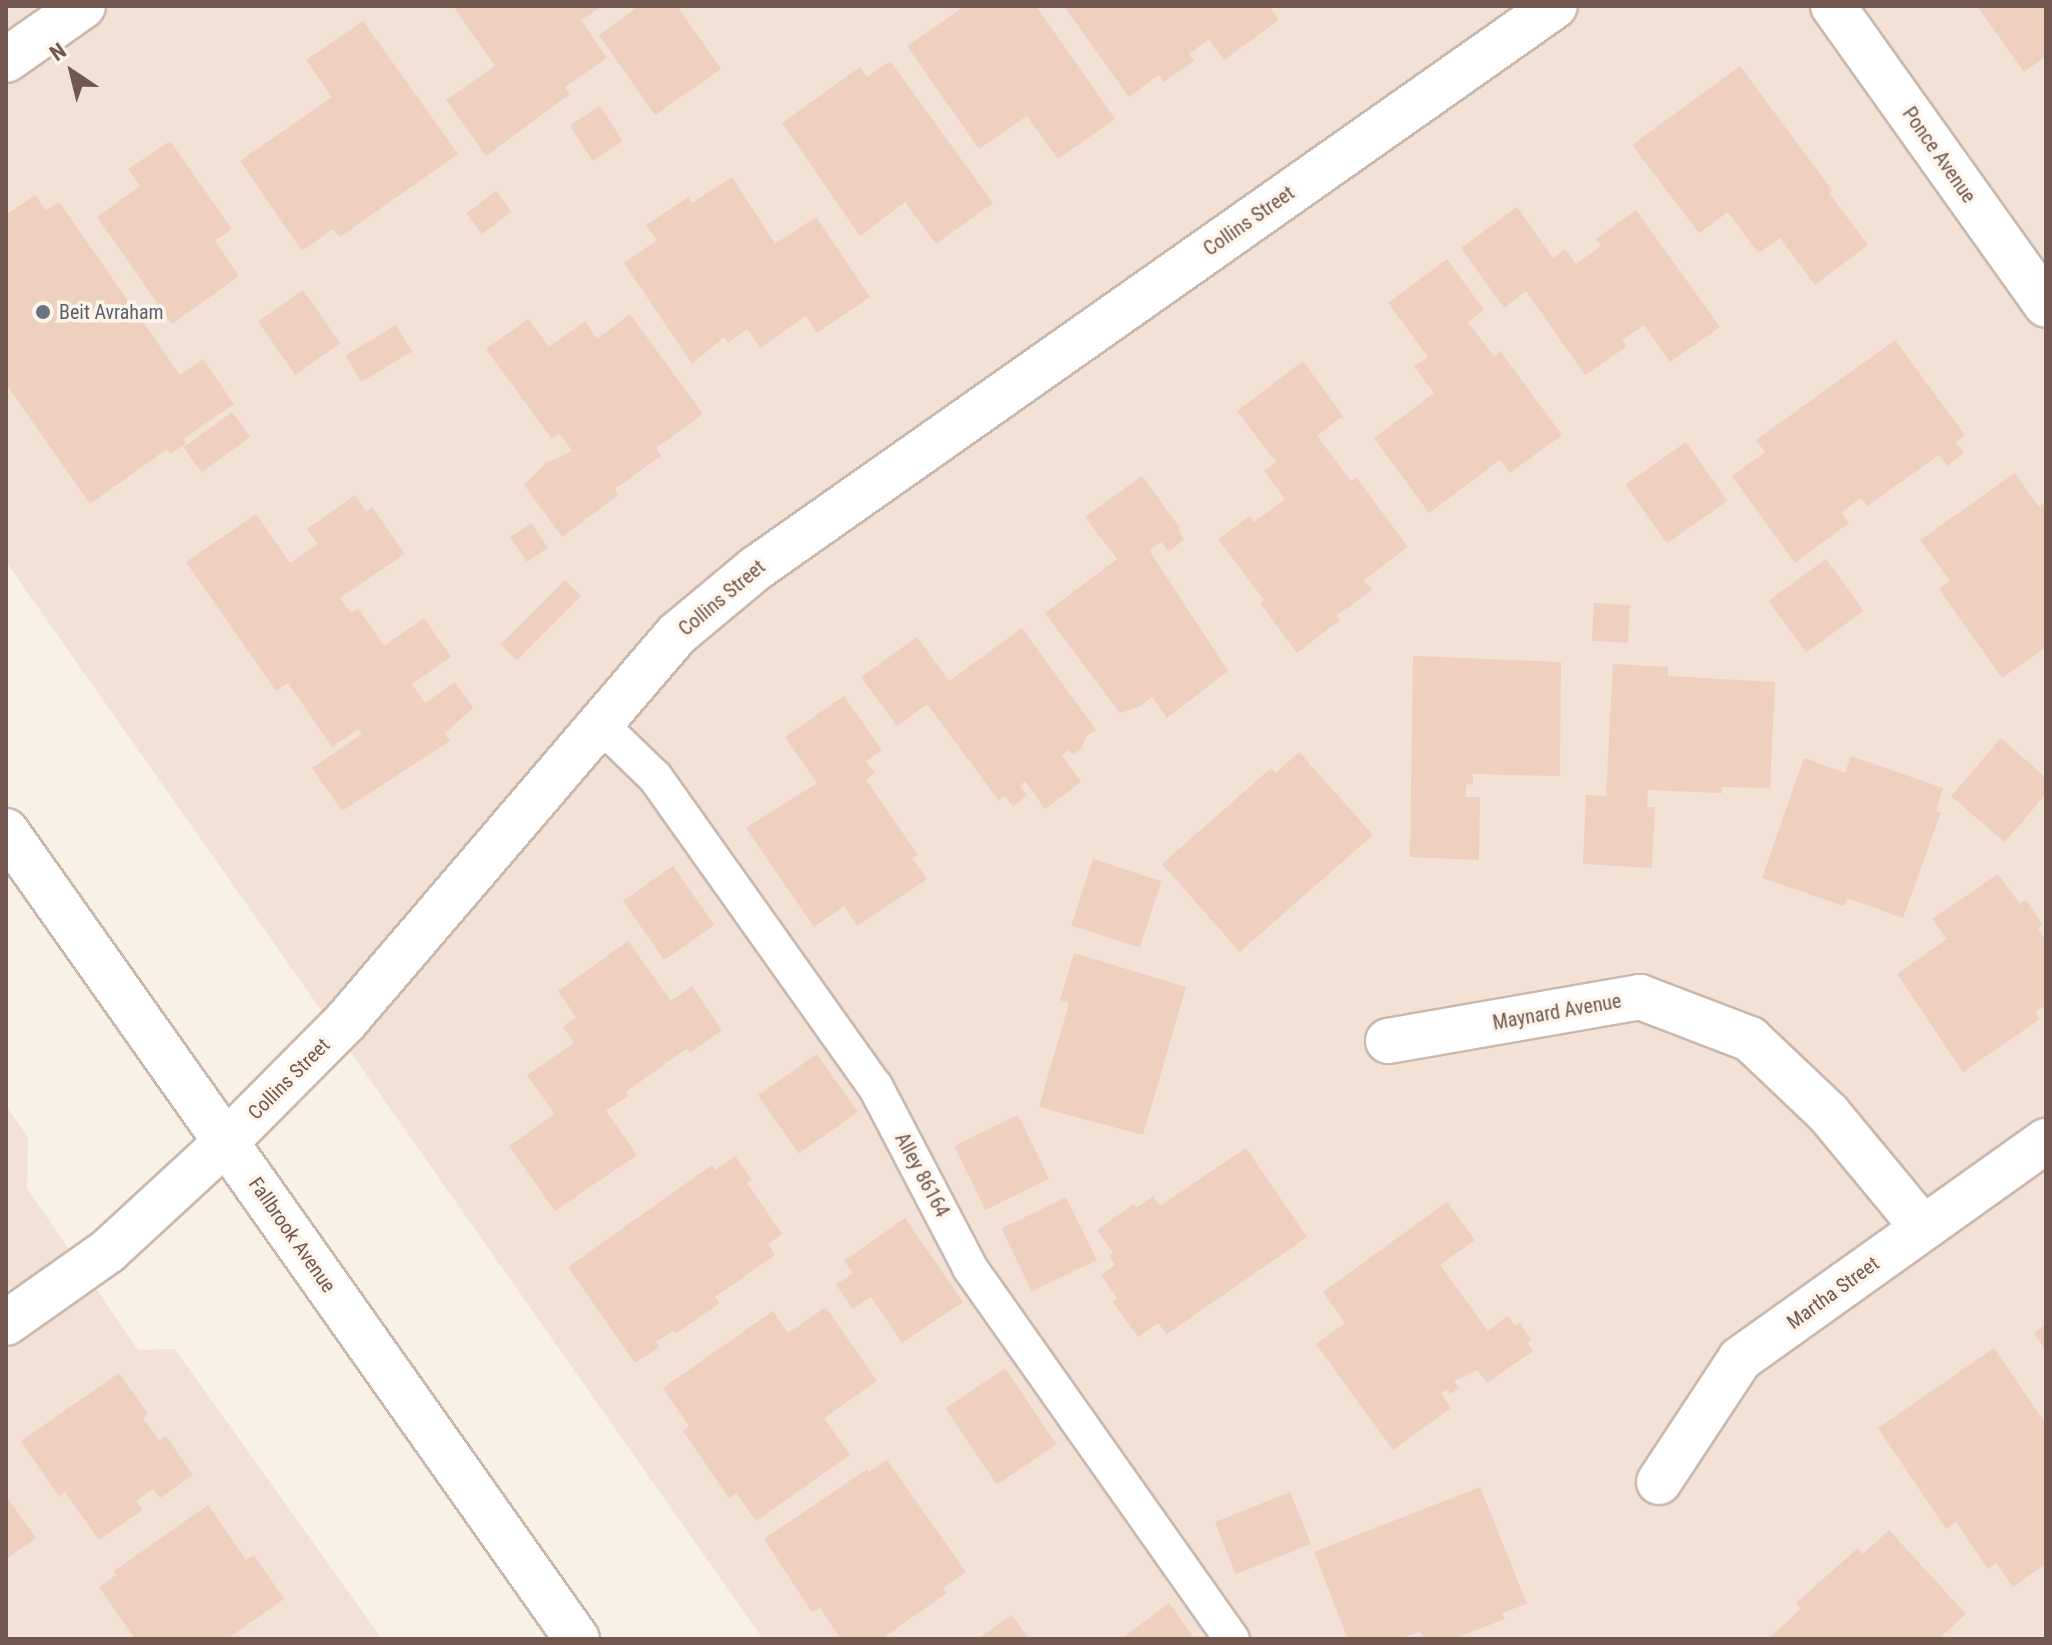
<!DOCTYPE html>
<style>
body{margin:0}
#map{position:relative;width:2052px;height:1645px;overflow:hidden;background:#faf1e6;font-family:"Roboto Condensed",sans-serif}
div>[style]{position:absolute}
[style*='--x']{left:calc(var(--x)*1px);top:calc(var(--y)*1px);width:calc(var(--w)*1px);rotate:calc(var(--a)*1deg)}
.residential>*{inset:0;background:#f1e2d5}
.building>*{inset:0;background:#eecfc0;transform-origin:0 0}
.roads{filter:drop-shadow(2px 0 #cbb8ad) drop-shadow(-2px 0 #cbb8ad) drop-shadow(0 2px #cbb8ad) drop-shadow(0 -2px #cbb8ad)}
.service>*{height:34px;margin:-17px;padding:0 17px;transform-origin:17px;border-radius:17px;background:#fff}
.minor>*{height:44px;margin:-22px;padding:0 22px;transform-origin:22px;border-radius:22px;background:#fff}
.secondary>*{height:44px;margin:-22px;padding:0 22px;transform-origin:22px;border-radius:22px;background:#fff}
.dots>*{width:22px;height:22px;translate:-50% -50%;box-sizing:border-box;border:4px solid #fdf5ec;border-radius:50%}
span{translate:-50% -50%;white-space:nowrap;text-align:center;line-height:1.15;-webkit-text-stroke:7px #fdf5ec;paint-order:stroke}
.street-label{font-size:20px;color:#71574d}
.worship-label{font-size:20px;color:#5b616d}
.left{translate:0 -50%;text-align:left}
.frame{position:absolute;inset:0;border:8px solid #71574d;pointer-events:none}
.north{position:absolute;left:32px;top:32px;width:80px;height:80px;-webkit-text-stroke:6px #fdf5ec;paint-order:stroke;rotate:325deg;font-size:22px;font-weight:700;line-height:32px;text-align:center;color:#71574d}
.north::after{content:'';display:block;margin:auto;width:28px;height:36px;background:#71574d;clip-path:polygon(50% 0,100% 100%,50% 72%,0 100%)}
</style>
<div id="map">
<div class="residential">
<div style="clip-path:polygon(6px 6px,2046px 6px,2046px 1639px,763px 1639px,6px 562px)"></div>
<div style="clip-path:polygon(6px 1106px,28px 1137px,27px 1188px,138px 1350px,175px 1349px,382px 1639px,6px 1639px)"></div>
</div>
<div class="building">
<div style="clip-path:polygon(453px 6px,602px 6px,581px 20px,607px 58px,565px 87px,570px 94px,486px 156px,446px 100px,495px 66px)"></div>
<div style="clip-path:polygon(639px 6px,677px 6px,721px 69px,655px 115px,599px 35px)"></div>
<div style="clip-path:polygon(965px 6px,1036px 6px,1115px 119px,1058px 159px,1027px 116px,979px 149px,907px 46px)"></div>
<div style="clip-path:polygon(1064px 6px,1269px 6px,1279px 20px,1224px 60px,1209px 39px,1189px 54px,1194px 61px,1164px 82px,1159px 75px,1129px 97px)"></div>
<div style="clip-path:polygon(1977px 6px,2046px 6px,2046px 56px,2024px 72px)"></div>
<div style="clip-path:polygon(363px 21px,458px 154px,340px 237px,333px 229px,302px 251px,240px 161px,332px 97px,306px 60px)"></div>
<div style="clip-path:polygon(890px 61px,993px 203px,936px 244px,905px 202px,860px 236px,782px 123px,860px 67px,867px 77px)"></div>
<div style="clip-path:polygon(1740px 66px,1832px 190px,1829px 193px,1868px 245px,1815px 285px,1780px 238px,1758px 253px,1728px 212px,1699px 233px,1632px 145px)"></div>
<div style="left:600px;top:106px;width:42px;height:36px;rotate:57deg"></div>
<div style="clip-path:polygon(170px 141px,232px 229px,215px 241px,239px 276px,172px 324px,97px 217px,140px 186px,128px 169px)"></div>
<div style="clip-path:polygon(732px 177px,775px 244px,816px 217px,870px 297px,817px 333px,806px 316px,760px 348px,747px 329px,728px 343px,724px 337px,692px 364px,624px 263px,657px 240px,646px 225px,688px 197px,692px 203px)"></div>
<div style="left:496px;top:191px;width:26px;height:37px;rotate:53deg"></div>
<div style="clip-path:polygon(35px 195px,46px 211px,59px 202px,180px 375px,203px 359px,234px 404px,183px 439px,186px 443px,170px 454px,167px 449px,90px 504px,6px 384px,6px 215px)"></div>
<div style="clip-path:polygon(1517px 207px,1553px 258px,1565px 249px,1576px 264px,1601px 246px,1596px 239px,1636px 210px,1720px 327px,1670px 362px,1644px 325px,1622px 340px,1626px 347px,1585px 375px,1526px 291px,1504px 308px,1461px 248px)"></div>
<div style="clip-path:polygon(1447px 259px,1484px 310px,1468px 322px,1494px 357px,1500px 351px,1562px 435px,1510px 473px,1500px 460px,1429px 513px,1374px 438px,1434px 393px,1414px 366px,1428px 357px,1388px 303px)"></div>
<div style="left:303px;top:290px;width:65px;height:55px;rotate:55deg"></div>
<div style="clip-path:polygon(630px 314px,703px 414px,656px 448px,661px 456px,615px 489px,618px 495px,562px 537px,524px 485px,546px 463px,572px 451px,560px 434px,552px 439px,486px 349px,528px 319px,549px 347px,585px 321px,597px 339px)"></div>
<div style="left:396px;top:325px;width:31px;height:59px;rotate:59deg"></div>
<div style="clip-path:polygon(1895px 340px,1965px 435px,1956px 442px,1964px 453px,1947px 466px,1939px 455px,1867px 506px,1861px 498px,1842px 512px,1849px 523px,1795px 563px,1732px 476px,1765px 452px,1756px 440px)"></div>
<div style="clip-path:polygon(1303px 361px,1343px 416px,1317px 436px,1351px 481px,1356px 477px,1408px 547px,1364px 580px,1372px 590px,1336px 616px,1340px 620px,1297px 653px,1260px 603px,1264px 600px,1218px 539px,1250px 516px,1254px 522px,1285px 499px,1264px 471px,1276px 462px,1237px 411px)"></div>
<div style="left:232px;top:412px;width:31px;height:60px;rotate:54deg"></div>
<div style="left:1686px;top:442px;width:72px;height:74px;rotate:55deg"></div>
<div style="clip-path:polygon(2015px 473px,2039px 507px,2046px 501px,2046px 647px,2002px 678px,1939px 589px,1950px 581px,1920px 540px)"></div>
<div style="clip-path:polygon(1142px 476px,1180px 528px,1178px 530px,1184px 539px,1169px 552px,1161px 542px,1149px 550px,1228px 671px,1167px 718px,1152px 697px,1139px 707px,1120px 713px,1045px 613px,1117px 559px,1085px 517px)"></div>
<div style="clip-path:polygon(355px 495px,366px 511px,372px 507px,405px 554px,340px 598px,351px 613px,358px 608px,384px 646px,424px 618px,451px 657px,412px 684px,425px 703px,455px 682px,473px 708px,445px 733px,450px 741px,342px 811px,312px 768px,362px 734px,358px 729px,332px 747px,288px 683px,276px 691px,186px 562px,256px 514px,290px 563px,318px 544px,307px 529px)"></div>
<div style="left:531px;top:523px;width:30px;height:25px;rotate:56deg"></div>
<div style="left:1826px;top:559px;width:64px;height:71px;rotate:54deg"></div>
<div style="left:565px;top:580px;width:23px;height:91px;rotate:45deg"></div>
<div style="left:1594px;top:603px;width:36px;height:38px;rotate:3deg"></div>
<div style="clip-path:polygon(1022px 628px,1096px 730px,1087px 736px,1081px 749px,1073px 755px,1069px 750px,1062px 755px,1081px 782px,1045px 809px,1025px 781px,1020px 786px,1027px 795px,1013px 807px,1005px 796px,999px 801px,927px 704px,897px 726px,861px 677px,917px 637px,949px 681px)"></div>
<div style="clip-path:polygon(1413px 656px,1561px 662px,1560px 776px,1473px 774px,1473px 785px,1466px 784px,1466px 797px,1480px 797px,1479px 860px,1410px 857px)"></div>
<div style="clip-path:polygon(1613px 664px,1668px 667px,1668px 676px,1775px 682px,1770px 788px,1722px 787px,1722px 793px,1648px 790px,1647px 807px,1655px 807px,1652px 868px,1583px 864px,1586px 795px,1606px 796px)"></div>
<div style="clip-path:polygon(844px 696px,882px 750px,866px 761px,875px 773px,866px 780px,918px 855px,912px 858px,927px 879px,857px 926px,844px 906px,814px 927px,746px 828px,817px 783px,785px 737px)"></div>
<div style="clip-path:polygon(2001px 738px,2046px 778px,2046px 794px,2005px 842px,1951px 796px)"></div>
<div style="clip-path:polygon(1299px 752px,1373px 835px,1240px 952px,1162px 864px,1271px 768px,1276px 773px)"></div>
<div style="clip-path:polygon(1851px 756px,1943px 788px,1936px 811px,1941px 812px,1903px 918px,1847px 898px,1844px 906px,1762px 878px,1804px 758px,1845px 773px)"></div>
<div style="left:1093px;top:859px;width:72px;height:70px;rotate:18deg"></div>
<div style="left:673px;top:866px;width:72px;height:61px;rotate:55deg"></div>
<div style="clip-path:polygon(1998px 874px,2020px 904px,2026px 900px,2043px 925px,2038px 928px,2046px 940px,2046px 1005px,2035px 1012px,2040px 1019px,1963px 1072px,1897px 974px,1947px 939px,1932px 919px)"></div>
<div style="clip-path:polygon(628px 941px,671px 1001px,692px 986px,722px 1030px,690px 1053px,687px 1048px,626px 1092px,628px 1096px,606px 1111px,637px 1155px,555px 1211px,509px 1146px,555px 1114px,527px 1075px,574px 1043px,563px 1027px,576px 1017px,558px 991px)"></div>
<div style="clip-path:polygon(1074px 953px,1186px 987px,1143px 1135px,1039px 1107px,1069px 1003px,1060px 1000px)"></div>
<div style="left:817px;top:1054px;width:71px;height:72px;rotate:55deg"></div>
<div style="left:1018px;top:1115px;width:71px;height:71px;rotate:64deg"></div>
<div style="clip-path:polygon(1246px 1148px,1307px 1237px,1167px 1334px,1158px 1323px,1138px 1337px,1112px 1301px,1117px 1298px,1101px 1275px,1115px 1265px,1109px 1256px,1113px 1253px,1097px 1230px,1134px 1204px,1136px 1208px,1153px 1196px,1160px 1206px)"></div>
<div style="clip-path:polygon(735px 1156px,752px 1180px,747px 1183px,782px 1234px,768px 1244px,775px 1255px,715px 1297px,720px 1303px,675px 1334px,673px 1331px,656px 1342px,659px 1347px,635px 1363px,568px 1267px,712px 1165px,715px 1170px)"></div>
<div style="left:1066px;top:1197px;width:70px;height:72px;rotate:64deg"></div>
<div style="clip-path:polygon(1447px 1202px,1475px 1240px,1440px 1265px,1488px 1331px,1508px 1316px,1515px 1326px,1520px 1323px,1531px 1340px,1527px 1343px,1533px 1351px,1487px 1383px,1477px 1370px,1454px 1381px,1459px 1388px,1450px 1394px,1447px 1389px,1441px 1393px,1451px 1408px,1393px 1450px,1316px 1344px,1345px 1323px,1323px 1292px)"></div>
<div style="clip-path:polygon(905px 1218px,963px 1302px,902px 1343px,871px 1297px,853px 1309px,836px 1285px,853px 1273px,844px 1261px)"></div>
<div style="clip-path:polygon(826px 1307px,877px 1381px,824px 1418px,850px 1455px,756px 1521px,736px 1493px,729px 1498px,683px 1431px,689px 1426px,663px 1388px,773px 1311px,788px 1333px)"></div>
<div style="clip-path:polygon(2046px 1324px,2046px 1351px,2034px 1333px)"></div>
<div style="clip-path:polygon(1994px 1348px,2046px 1424px,2046px 1564px,2013px 1587px,1996px 1563px,1988px 1569px,1956px 1522px,1946px 1529px,1878px 1428px)"></div>
<div style="left:1005px;top:1368px;width:92px;height:72px;rotate:56deg"></div>
<div style="clip-path:polygon(119px 1373px,148px 1414px,143px 1418px,159px 1441px,166px 1436px,193px 1475px,160px 1498px,153px 1489px,136px 1501px,143px 1510px,99px 1540px,65px 1492px,59px 1497px,21px 1441px)"></div>
<div style="clip-path:polygon(887px 1460px,966px 1572px,943px 1588px,947px 1593px,881px 1639px,841px 1639px,820px 1608px,812px 1612px,764px 1539px,867px 1469px,869px 1472px)"></div>
<div style="clip-path:polygon(1480px 1487px,1527px 1604px,1502px 1613px,1505px 1619px,1453px 1639px,1423px 1639px,1420px 1631px,1400px 1639px,1348px 1639px,1314px 1552px)"></div>
<div style="left:1290px;top:1492px;width:56px;height:81px;rotate:68deg"></div>
<div style="clip-path:polygon(6px 1496px,36px 1538px,6px 1559px)"></div>
<div style="clip-path:polygon(208px 1505px,246px 1560px,254px 1555px,284px 1599px,227px 1639px,135px 1639px,99px 1587px,116px 1575px,114px 1571px)"></div>
<div style="clip-path:polygon(1889px 1530px,1966px 1614px,1938px 1639px,1768px 1639px,1801px 1609px,1796px 1603px,1858px 1548px,1863px 1554px)"></div>
<div style="clip-path:polygon(1169px 1603px,1195px 1639px,1121px 1639px)"></div>
<div style="clip-path:polygon(1012px 1615px,1029px 1639px,977px 1639px)"></div>
</div>
<div class="roads">
<div class="service">
<div style="--x:598;--y:722;--w:79;--a:44"></div>
<div style="--x:655;--y:777;--w:379;--a:54.6"></div>
<div style="--x:875;--y:1086;--w:205;--a:62.4"></div>
<div style="--x:970;--y:1268;--w:454;--a:54.8"></div>
</div>
<div class="minor">
<div style="--x:1833;--y:6;--w:367;--a:54.5"></div>
<div style="--x:6;--y:60;--w:94;--a:-35"></div>
<div style="--x:1388;--y:1041;--w:256;--a:-9.9"></div>
<div style="--x:1640;--y:997;--w:118;--a:20.9"></div>
<div style="--x:1750;--y:1039;--w:108;--a:43.5"></div>
<div style="--x:1828;--y:1113;--w:149;--a:50.4"></div>
<div style="--x:6;--y:1323;--w:125;--a:-35.2"></div>
<div style="--x:108;--y:1251;--w:161;--a:-42.7"></div>
<div style="--x:226;--y:1142;--w:170;--a:-45.2"></div>
<div style="--x:346;--y:1021;--w:509;--a:-49.46"></div>
<div style="--x:677;--y:634;--w:102;--a:-39.8"></div>
<div style="--x:755;--y:569;--w:978;--a:-35.14"></div>
<div style="--x:1659;--y:1482;--w:147;--a:-56.6"></div>
<div style="--x:1740;--y:1359;--w:376;--a:-35.5"></div>
</div>
<div class="secondary">
<div style="--x:6;--y:831;--w:989;--a:54.75"></div>
</div>
</div>
<div class="dots">
<div style="left:43px;top:312px;background:#6b7280"></div>
</div>
<div class="street-label">
<span style="left:1939px;top:155px;rotate:55deg">Ponce Avenue</span>
<span style="left:1249px;top:221px;rotate:-35deg">Collins Street</span>
<span style="left:722px;top:598px;rotate:-40deg">Collins Street</span>
<span style="left:1557px;top:1012px;rotate:-10deg">Maynard Avenue</span>
<span style="left:289px;top:1079px;rotate:-45deg">Collins Street</span>
<span style="left:922px;top:1175px;rotate:62deg">Alley 86164</span>
<span style="left:292px;top:1235px;rotate:55deg">Fallbrook Avenue</span>
<span style="left:1833px;top:1293px;rotate:-36deg">Martha Street</span>
</div>
<div class="worship-label">
<span class="left" style="left:59px;top:312px">Beit Avraham</span>
</div>
<div class="frame"></div>
<div class="north">N</div>
</div>
